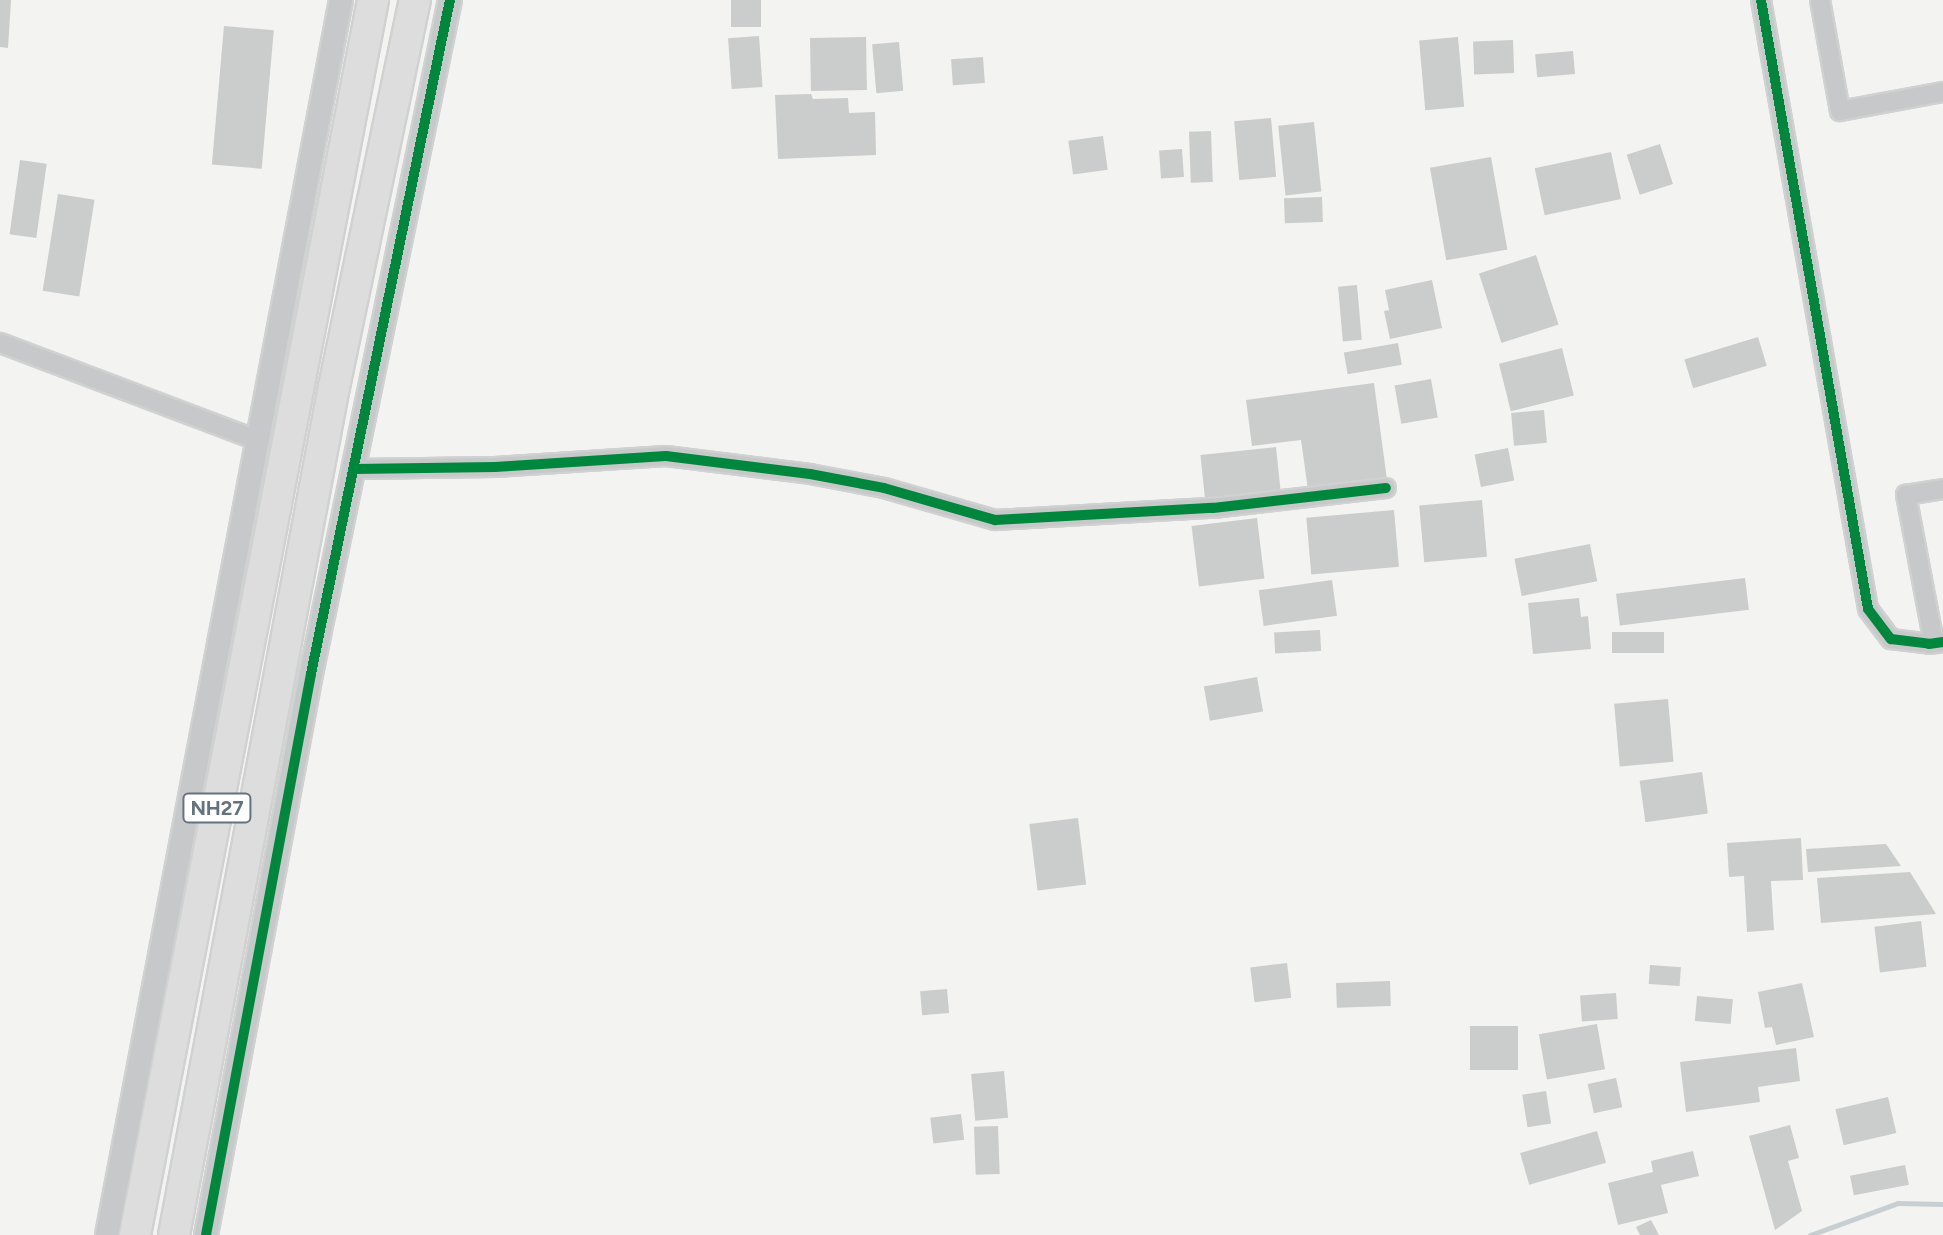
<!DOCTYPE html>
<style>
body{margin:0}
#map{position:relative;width:1943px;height:1235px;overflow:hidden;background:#f3f3f1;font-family:Figtree,sans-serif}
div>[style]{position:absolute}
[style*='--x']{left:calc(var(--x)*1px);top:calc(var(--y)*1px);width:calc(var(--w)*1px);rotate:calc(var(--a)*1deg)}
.stream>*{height:5px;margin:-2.5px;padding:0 2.5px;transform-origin:2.5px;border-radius:2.5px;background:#c8cfd2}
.building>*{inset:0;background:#cbcccc;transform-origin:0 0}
.roads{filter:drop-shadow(2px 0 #d0d1d1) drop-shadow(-2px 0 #d0d1d1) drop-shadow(0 2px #d0d1d1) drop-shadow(0 -2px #d0d1d1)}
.minor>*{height:18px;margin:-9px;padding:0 9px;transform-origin:9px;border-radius:9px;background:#c7c8c9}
.tertiary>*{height:22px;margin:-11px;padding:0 11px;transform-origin:11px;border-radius:11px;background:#c7c8c9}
.trunk>*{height:30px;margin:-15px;padding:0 15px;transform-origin:15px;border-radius:15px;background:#ddd}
.cycleway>*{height:10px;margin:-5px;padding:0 5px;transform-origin:5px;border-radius:5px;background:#00873e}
span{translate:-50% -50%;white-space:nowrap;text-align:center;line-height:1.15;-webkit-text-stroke:8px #fff;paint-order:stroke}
.shield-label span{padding:2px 6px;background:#fff;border:2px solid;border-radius:6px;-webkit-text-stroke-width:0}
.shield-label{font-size:20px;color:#65727f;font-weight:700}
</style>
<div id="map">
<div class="stream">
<div style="--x:1810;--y:1235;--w:94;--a:-20"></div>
<div style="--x:1898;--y:1203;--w:45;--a:1.3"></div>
</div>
<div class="building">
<div style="clip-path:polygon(0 0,11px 0,8px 48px,0 47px)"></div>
<div style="left:731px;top:0;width:30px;height:27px"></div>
<div style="left:224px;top:26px;width:50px;height:139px;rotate:5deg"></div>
<div style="left:759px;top:36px;width:51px;height:31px;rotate:86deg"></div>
<div style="left:866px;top:37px;width:53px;height:56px;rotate:89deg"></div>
<div style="left:1458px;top:37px;width:70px;height:39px;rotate:85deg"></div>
<div style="left:1513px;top:40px;width:33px;height:40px;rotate:88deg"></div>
<div style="left:899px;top:42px;width:49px;height:27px;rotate:85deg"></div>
<div style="left:1573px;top:51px;width:23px;height:38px;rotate:85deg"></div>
<div style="left:983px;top:57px;width:26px;height:32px;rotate:86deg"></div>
<div style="clip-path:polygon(811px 94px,813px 99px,848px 98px,849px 113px,875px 112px,876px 155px,778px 159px,775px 95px)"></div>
<div style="left:1271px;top:118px;width:59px;height:37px;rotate:85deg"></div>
<div style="left:1314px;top:122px;width:70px;height:36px;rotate:84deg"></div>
<div style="left:1211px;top:131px;width:51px;height:22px;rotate:88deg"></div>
<div style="left:1103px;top:136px;width:34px;height:35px;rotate:82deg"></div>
<div style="left:1660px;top:144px;width:42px;height:35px;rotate:72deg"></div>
<div style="left:1182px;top:149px;width:28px;height:23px;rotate:86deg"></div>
<div style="left:1611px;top:152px;width:48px;height:78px;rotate:78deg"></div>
<div style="left:1491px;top:157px;width:94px;height:62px;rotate:80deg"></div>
<div style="left:20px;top:160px;width:27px;height:75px;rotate:8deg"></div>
<div style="left:58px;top:194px;width:37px;height:98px;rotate:9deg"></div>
<div style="left:1322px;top:197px;width:25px;height:38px;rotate:88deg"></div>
<div style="left:1536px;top:255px;width:73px;height:60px;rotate:72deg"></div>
<div style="clip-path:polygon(1432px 280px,1442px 328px,1390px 339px,1384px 311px,1389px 310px,1385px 290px)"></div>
<div style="left:1357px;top:285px;width:55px;height:19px;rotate:85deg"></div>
<div style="left:1758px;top:337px;width:30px;height:77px;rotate:73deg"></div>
<div style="left:1398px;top:343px;width:22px;height:55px;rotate:80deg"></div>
<div style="left:1562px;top:348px;width:49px;height:65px;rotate:76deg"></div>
<div style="left:1431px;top:379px;width:39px;height:37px;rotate:80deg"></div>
<div style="clip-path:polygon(1374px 383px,1387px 480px,1308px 490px,1301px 440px,1252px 446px,1246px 400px)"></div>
<div style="left:1544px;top:410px;width:33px;height:33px;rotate:85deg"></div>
<div style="left:1276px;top:447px;width:51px;height:76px;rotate:84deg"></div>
<div style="left:1508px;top:448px;width:33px;height:34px;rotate:79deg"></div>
<div style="left:1482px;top:500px;width:57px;height:63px;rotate:85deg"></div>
<div style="left:1394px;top:510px;width:57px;height:88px;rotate:85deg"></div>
<div style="left:1257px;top:518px;width:61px;height:66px;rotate:83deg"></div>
<div style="left:1590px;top:544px;width:38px;height:77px;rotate:79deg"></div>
<div style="left:1745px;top:578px;width:32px;height:130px;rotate:83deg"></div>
<div style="left:1332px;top:580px;width:36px;height:74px;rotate:82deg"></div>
<div style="clip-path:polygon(1579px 598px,1581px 617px,1588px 616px,1591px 649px,1533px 654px,1528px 603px)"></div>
<div style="left:1320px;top:630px;width:21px;height:46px;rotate:87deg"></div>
<div style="left:1612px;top:632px;width:52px;height:21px"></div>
<div style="left:1257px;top:677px;width:35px;height:54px;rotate:80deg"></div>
<div style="left:1668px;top:699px;width:63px;height:54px;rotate:85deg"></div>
<div style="left:1702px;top:772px;width:42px;height:63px;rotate:82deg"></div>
<div style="left:1078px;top:818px;width:67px;height:49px;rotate:83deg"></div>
<div style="clip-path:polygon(1801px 838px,1803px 880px,1771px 881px,1774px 930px,1747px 932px,1744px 876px,1729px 877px,1727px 843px)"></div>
<div style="clip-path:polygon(1886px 844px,1901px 866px,1808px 872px,1806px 849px)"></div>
<div style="clip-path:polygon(1910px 872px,1936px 914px,1821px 923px,1817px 878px)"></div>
<div style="left:1921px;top:921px;width:46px;height:47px;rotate:83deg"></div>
<div style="left:1287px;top:963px;width:35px;height:37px;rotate:83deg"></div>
<div style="left:1650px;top:965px;width:31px;height:19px;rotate:4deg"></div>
<div style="left:1390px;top:981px;width:25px;height:54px;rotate:88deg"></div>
<div style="clip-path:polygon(1802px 983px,1814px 1037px,1776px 1045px,1772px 1027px,1765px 1028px,1758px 992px)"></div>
<div style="left:947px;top:989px;width:24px;height:27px;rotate:85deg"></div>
<div style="left:1616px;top:993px;width:26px;height:36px;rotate:86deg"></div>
<div style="left:1697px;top:996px;width:36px;height:25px;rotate:5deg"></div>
<div style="left:1597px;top:1024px;width:46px;height:59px;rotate:80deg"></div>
<div style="left:1470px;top:1026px;width:48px;height:44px"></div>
<div style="clip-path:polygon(1796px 1048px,1800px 1081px,1758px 1087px,1760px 1102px,1686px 1112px,1680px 1062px)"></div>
<div style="left:1004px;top:1071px;width:47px;height:33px;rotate:85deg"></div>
<div style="left:1616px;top:1078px;width:30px;height:29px;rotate:78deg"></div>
<div style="left:1546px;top:1091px;width:33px;height:24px;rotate:81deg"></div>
<div style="left:1888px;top:1097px;width:37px;height:54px;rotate:77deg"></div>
<div style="left:961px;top:1114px;width:26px;height:31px;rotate:83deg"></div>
<div style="clip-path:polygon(1790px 1125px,1799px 1158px,1788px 1161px,1802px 1211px,1775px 1230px,1749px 1136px)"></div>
<div style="left:998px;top:1126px;width:48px;height:24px;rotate:88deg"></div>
<div style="left:1597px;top:1131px;width:33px;height:80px;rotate:74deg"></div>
<div style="clip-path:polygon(1693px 1151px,1699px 1176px,1661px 1185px,1668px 1213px,1618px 1225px,1608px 1183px,1653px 1172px,1651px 1161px)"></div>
<div style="left:1905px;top:1165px;width:20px;height:56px;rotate:79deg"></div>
<div style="clip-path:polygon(1651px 1220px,1659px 1235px,1640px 1235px,1636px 1227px)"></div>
</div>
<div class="roads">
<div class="minor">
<div style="--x:1761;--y:0;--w:618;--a:80.03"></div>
<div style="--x:1868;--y:609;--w:38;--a:53"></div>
<div style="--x:1891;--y:639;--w:38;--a:7"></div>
<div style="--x:1929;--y:644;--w:14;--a:-8"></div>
<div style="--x:1820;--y:0;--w:113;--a:79.8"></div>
<div style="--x:1840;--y:111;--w:105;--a:-10.5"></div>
<div style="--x:0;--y:343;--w:275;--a:20.7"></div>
<div style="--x:354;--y:469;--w:141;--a:-0.8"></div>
<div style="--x:495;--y:467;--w:171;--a:-3.7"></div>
<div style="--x:666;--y:456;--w:145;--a:7.1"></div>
<div style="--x:810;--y:474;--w:75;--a:10.7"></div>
<div style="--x:884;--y:488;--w:116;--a:16.1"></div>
<div style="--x:995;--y:520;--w:218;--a:-3.2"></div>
<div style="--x:1213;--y:508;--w:174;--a:-6.6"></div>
<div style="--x:1934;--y:643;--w:151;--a:-100.7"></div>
<div style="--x:1906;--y:495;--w:37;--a:-9"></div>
</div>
<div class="tertiary">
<div style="--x:107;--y:1235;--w:1257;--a:-79.27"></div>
<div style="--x:206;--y:1235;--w:571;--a:-79.4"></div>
<div style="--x:311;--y:674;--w:688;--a:-78.35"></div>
</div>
<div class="trunk">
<div style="--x:135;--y:1235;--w:1258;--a:-79.09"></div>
<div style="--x:174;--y:1235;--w:863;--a:-79.32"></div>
<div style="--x:334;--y:387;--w:395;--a:-78.2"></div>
</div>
</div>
<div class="cycleway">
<div style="--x:1761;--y:0;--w:618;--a:80.03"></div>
<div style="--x:1868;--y:609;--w:38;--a:53"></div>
<div style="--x:1891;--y:639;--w:38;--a:7"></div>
<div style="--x:1929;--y:644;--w:14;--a:-8"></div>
<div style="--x:354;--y:469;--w:141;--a:-0.8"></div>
<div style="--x:495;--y:467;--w:171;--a:-3.7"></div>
<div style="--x:666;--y:456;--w:145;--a:7.1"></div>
<div style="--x:810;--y:474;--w:75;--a:10.7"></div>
<div style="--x:884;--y:488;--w:116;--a:16.1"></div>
<div style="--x:995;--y:520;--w:218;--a:-3.2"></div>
<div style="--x:1213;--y:508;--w:174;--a:-6.6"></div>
<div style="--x:206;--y:1235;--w:571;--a:-79.4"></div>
<div style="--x:311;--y:674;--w:688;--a:-78.35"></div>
</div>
<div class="shield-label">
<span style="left:217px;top:808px">NH27</span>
</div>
</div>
